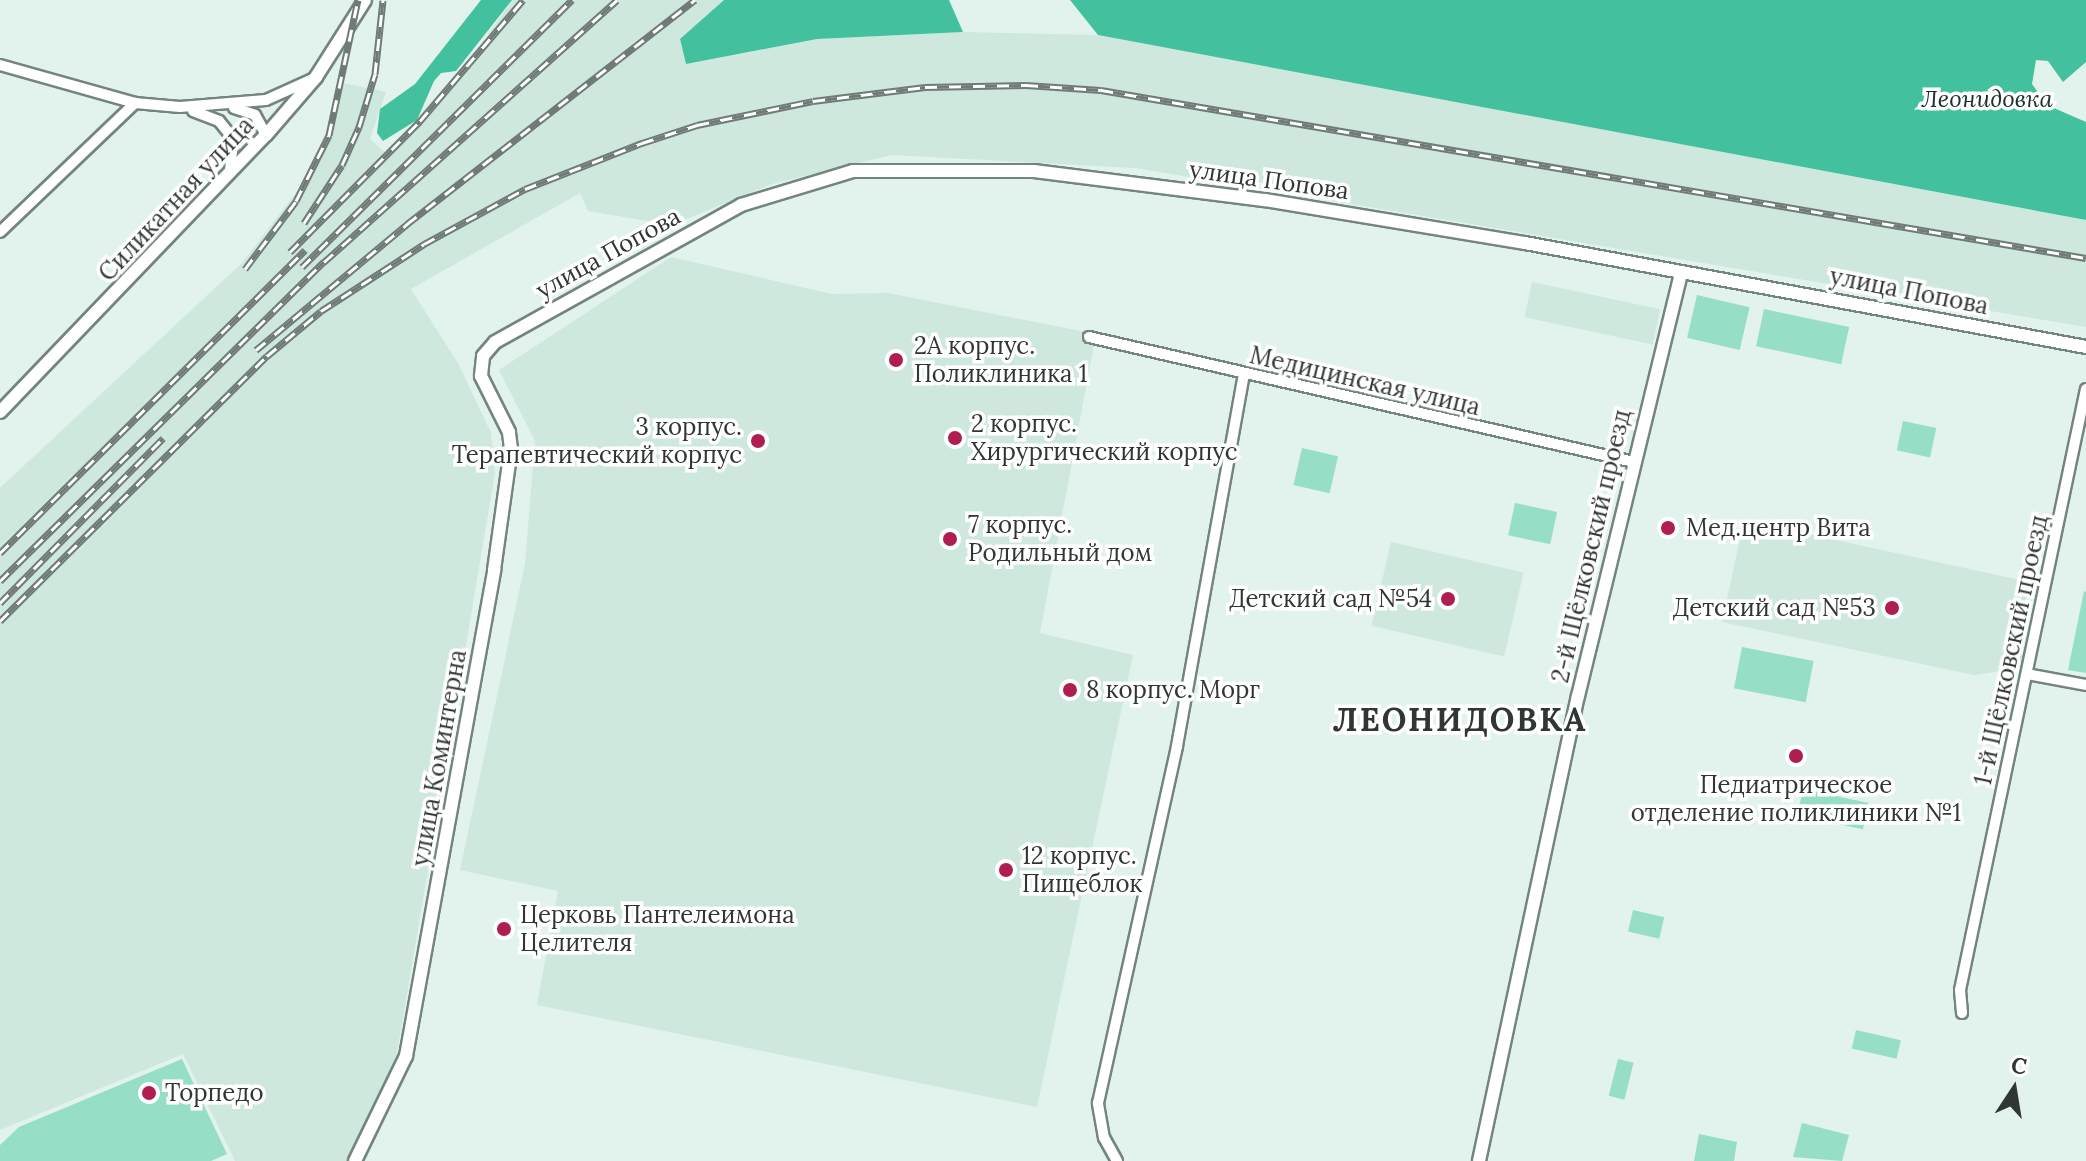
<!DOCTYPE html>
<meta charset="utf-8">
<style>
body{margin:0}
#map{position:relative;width:2086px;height:1161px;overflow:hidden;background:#e1f3ec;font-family:Lora,serif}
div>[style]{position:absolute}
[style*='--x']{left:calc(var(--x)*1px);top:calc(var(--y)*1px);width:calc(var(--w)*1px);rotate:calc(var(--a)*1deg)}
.built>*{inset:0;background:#cee8de;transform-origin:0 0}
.green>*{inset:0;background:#96dec5;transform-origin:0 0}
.forest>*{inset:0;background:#43c19e}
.roads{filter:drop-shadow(2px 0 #74847e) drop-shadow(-2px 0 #74847e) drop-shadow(0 2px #74847e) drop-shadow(0 -2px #74847e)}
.minor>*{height:10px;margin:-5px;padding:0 5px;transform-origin:5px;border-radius:5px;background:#fff}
.tertiary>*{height:12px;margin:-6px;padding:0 6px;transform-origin:6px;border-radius:6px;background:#fff}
.rail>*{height:7px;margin-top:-3.5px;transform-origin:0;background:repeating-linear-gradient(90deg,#fff 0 12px,#707b77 0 24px);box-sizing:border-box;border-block:2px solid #707b77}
.dots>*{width:22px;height:22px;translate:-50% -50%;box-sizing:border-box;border:4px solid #fff;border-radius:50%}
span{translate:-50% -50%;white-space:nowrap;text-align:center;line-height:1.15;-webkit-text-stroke:7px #fff;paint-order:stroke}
.park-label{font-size:24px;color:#1b3129;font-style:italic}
.street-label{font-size:24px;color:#2f3634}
.poi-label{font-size:24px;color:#2f3634}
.left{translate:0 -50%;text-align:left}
.right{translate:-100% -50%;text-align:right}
.district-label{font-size:32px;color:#2f3634;font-weight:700;letter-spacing:2px}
.north{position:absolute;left:1974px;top:1049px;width:80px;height:80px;-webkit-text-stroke:6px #fff;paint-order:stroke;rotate:12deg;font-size:22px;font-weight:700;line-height:32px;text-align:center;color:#2f3634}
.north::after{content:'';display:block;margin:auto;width:28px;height:36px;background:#2f3634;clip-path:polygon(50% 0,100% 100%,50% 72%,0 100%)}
</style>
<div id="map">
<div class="built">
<div style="clip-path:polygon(512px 0,724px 0,680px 39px,686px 64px,817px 39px,963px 32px,1098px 35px,2086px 220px,2086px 327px,1135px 168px,892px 155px,772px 184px,672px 225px,588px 211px,580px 193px,411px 289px,459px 365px,491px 433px,495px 473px,397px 1053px,350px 1161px,235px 1161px,183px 1054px,0 1130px,0 488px,243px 262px,298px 190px,326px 136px,344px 83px,386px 92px,370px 139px,386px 153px,478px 49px)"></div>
<div style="clip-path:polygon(671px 257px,832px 294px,888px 293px,1096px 334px,1040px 633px,1133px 655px,1037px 1107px,537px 1005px,558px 891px,460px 870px,525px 564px,535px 441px,499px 370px)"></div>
<div style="left:1532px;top:282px;width:131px;height:36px;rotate:12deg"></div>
<div style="clip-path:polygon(1744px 520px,2039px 584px,2023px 668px,1974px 675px,1722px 622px)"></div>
<div style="left:1391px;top:542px;width:136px;height:86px;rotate:13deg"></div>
</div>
<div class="green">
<div style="left:1697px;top:295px;width:54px;height:44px;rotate:13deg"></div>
<div style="left:1764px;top:309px;width:87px;height:38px;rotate:12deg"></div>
<div style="left:1903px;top:421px;width:34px;height:30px;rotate:12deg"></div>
<div style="left:1302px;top:448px;width:37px;height:38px;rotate:13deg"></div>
<div style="left:1515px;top:503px;width:43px;height:33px;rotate:12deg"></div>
<div style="clip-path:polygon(2084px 591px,2086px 592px,2086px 673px,2068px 670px)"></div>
<div style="left:1742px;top:647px;width:73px;height:42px;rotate:11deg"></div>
<div style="left:1803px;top:789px;width:67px;height:27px;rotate:12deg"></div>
<div style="left:1633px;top:910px;width:32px;height:22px;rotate:13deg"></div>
<div style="left:1856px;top:1030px;width:46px;height:19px;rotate:13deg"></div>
<div style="clip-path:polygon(182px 1059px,227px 1154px,211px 1161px,0 1161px,0 1145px,19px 1127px)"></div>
<div style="left:1618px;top:1059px;width:16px;height:38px;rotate:14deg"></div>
<div style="clip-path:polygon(1802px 1123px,1849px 1135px,1842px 1161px,1793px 1157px)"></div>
<div style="clip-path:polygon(1699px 1134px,1737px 1142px,1734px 1161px,1694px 1161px)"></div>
</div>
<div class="forest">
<div style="clip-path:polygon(481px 0,512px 0,456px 71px,441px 73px,434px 81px,417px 120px,383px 141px,377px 133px,380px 109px,415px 84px)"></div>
<div style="clip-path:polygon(724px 0,949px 0,963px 32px,817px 39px,686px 64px,680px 39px)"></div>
<div style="clip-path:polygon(1070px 0,2086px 0,2086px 62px,2063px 82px,2048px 61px,2036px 60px,2032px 84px,2047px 105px,2086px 122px,2086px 220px,1098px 35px)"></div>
</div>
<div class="roads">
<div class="minor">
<div style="--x:0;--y:65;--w:140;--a:15.7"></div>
<div style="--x:135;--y:103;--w:45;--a:5.1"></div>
<div style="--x:180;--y:107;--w:86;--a:-4.7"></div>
<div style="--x:266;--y:100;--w:54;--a:-24.2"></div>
<div style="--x:234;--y:108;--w:22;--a:18"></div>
<div style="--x:255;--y:115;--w:23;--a:61"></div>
<div style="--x:193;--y:111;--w:28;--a:21"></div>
<div style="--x:219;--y:121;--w:14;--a:51"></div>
<div style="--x:228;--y:132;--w:11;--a:63"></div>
<div style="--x:233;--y:142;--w:30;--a:96"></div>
<div style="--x:0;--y:232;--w:187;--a:-43.7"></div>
<div style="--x:1089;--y:337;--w:559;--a:12.92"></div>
<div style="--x:2027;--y:674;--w:60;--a:10.6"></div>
<div style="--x:1962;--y:1013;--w:23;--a:-95"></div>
<div style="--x:1960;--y:990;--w:614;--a:-78.16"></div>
<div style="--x:1117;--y:1161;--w:26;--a:-119"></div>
<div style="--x:1104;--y:1138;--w:36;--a:-100"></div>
<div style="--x:1098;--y:1103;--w:366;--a:-77.5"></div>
<div style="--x:1177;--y:746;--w:378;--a:-79.8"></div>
</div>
<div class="tertiary">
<div style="--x:0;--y:412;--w:384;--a:-46.2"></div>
<div style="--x:266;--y:135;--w:77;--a:-49.2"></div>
<div style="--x:316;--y:77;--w:91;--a:-57.5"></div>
<div style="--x:355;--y:1161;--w:117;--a:-64.1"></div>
<div style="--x:406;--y:1056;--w:494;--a:-79.7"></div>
<div style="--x:494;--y:570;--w:122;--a:-82"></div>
<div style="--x:511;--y:449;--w:17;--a:-97"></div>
<div style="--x:509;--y:432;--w:63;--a:-116.6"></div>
<div style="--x:481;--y:376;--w:20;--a:-84"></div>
<div style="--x:483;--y:356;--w:18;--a:-49"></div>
<div style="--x:495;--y:342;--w:282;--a:-29.1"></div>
<div style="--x:741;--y:205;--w:117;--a:-16.9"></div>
<div style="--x:853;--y:171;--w:181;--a:0"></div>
<div style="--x:1034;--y:171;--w:233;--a:7.2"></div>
<div style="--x:1265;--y:200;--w:264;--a:9.4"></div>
<div style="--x:1525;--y:243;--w:571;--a:10.5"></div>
<div style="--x:1479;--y:1161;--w:475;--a:-78"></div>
<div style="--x:1578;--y:696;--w:436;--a:-76.3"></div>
</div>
</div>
<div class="rail">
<div style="--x:304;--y:223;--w:69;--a:-56.8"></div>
<div style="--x:342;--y:165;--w:42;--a:-65.9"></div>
<div style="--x:359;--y:127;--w:55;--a:-73.2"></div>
<div style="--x:375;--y:74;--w:74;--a:-83.8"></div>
<div style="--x:290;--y:252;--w:185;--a:-45.2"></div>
<div style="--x:420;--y:121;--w:159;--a:-49.6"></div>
<div style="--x:302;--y:267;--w:380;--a:-44.7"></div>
<div style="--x:245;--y:269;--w:85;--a:-53.1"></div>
<div style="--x:296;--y:201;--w:74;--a:-63.4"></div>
<div style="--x:329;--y:135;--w:138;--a:-77.9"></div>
<div style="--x:256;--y:350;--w:197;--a:-39.8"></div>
<div style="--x:407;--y:224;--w:365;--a:-37.9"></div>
<div style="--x:0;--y:553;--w:430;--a:-44.8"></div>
<div style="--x:0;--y:581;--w:455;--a:-44.6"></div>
<div style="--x:324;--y:262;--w:393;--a:-41.8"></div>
<div style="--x:0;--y:603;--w:232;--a:-45.3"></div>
<div style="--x:0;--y:621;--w:376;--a:-44.8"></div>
<div style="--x:267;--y:356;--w:70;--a:-39.8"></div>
<div style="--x:321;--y:311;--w:123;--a:-33"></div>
<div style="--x:424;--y:244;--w:115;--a:-28.6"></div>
<div style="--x:525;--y:189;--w:126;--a:-21.5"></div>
<div style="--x:642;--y:143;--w:58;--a:-18.1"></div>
<div style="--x:697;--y:125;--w:118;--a:-11.7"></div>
<div style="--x:813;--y:101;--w:113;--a:-7.1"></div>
<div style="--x:925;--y:87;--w:101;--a:-1.1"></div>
<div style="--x:1026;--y:85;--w:75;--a:3.8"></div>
<div style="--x:1101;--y:90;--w:999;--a:9.68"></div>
</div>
<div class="dots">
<div style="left:896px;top:360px;background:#af1e4d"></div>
<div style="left:955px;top:438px;background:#af1e4d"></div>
<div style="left:758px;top:441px;background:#af1e4d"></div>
<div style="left:1668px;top:528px;background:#af1e4d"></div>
<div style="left:950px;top:539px;background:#af1e4d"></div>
<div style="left:1448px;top:599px;background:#af1e4d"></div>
<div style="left:1892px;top:608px;background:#af1e4d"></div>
<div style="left:1070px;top:690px;background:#af1e4d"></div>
<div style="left:1796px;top:756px;background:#af1e4d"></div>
<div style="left:1006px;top:870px;background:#af1e4d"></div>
<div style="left:504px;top:929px;background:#af1e4d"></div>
<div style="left:149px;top:1093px;background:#af1e4d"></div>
</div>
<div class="park-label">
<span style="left:1987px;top:99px">Леонидовка</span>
</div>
<div class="street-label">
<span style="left:1269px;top:180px;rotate:8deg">улица Попова</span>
<span style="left:176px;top:199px;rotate:-47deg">Силикатная улица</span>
<span style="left:608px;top:253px;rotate:-29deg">улица Попова</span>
<span style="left:1909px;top:291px;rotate:11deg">улица Попова</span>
<span style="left:1365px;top:381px;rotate:13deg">Медицинская улица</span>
<span style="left:1591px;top:546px;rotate:-77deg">2-й Щёлковский проезд</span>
<span style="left:2011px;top:650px;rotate:-78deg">1-й Щёлковский проезд</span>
<span style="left:439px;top:758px;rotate:-80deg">улица Коминтерна</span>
</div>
<div class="poi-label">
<span class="left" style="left:914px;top:360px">2А корпус.<br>Поликлиника 1</span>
<span class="left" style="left:971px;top:438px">2 корпус.<br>Хирургический корпус</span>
<span class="right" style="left:742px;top:441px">3 корпус.<br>Терапевтический корпус</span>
<span class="left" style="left:968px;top:539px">7 корпус.<br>Родильный дом</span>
<span class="left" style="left:1686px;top:528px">Мед.центр Вита</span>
<span class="right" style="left:1432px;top:599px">Детский сад №54</span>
<span class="right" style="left:1876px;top:608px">Детский сад №53</span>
<span class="left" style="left:1086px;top:690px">8 корпус. Морг</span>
<span style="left:1796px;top:799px">Педиатрическое<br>отделение поликлиники №1</span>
<span class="left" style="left:1022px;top:870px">12 корпус.<br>Пищеблок</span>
<span class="left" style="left:520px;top:929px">Церковь Пантелеимона<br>Целителя</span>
<span class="left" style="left:165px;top:1093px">Торпедо</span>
</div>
<div class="district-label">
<span style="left:1460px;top:720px">ЛЕОНИДОВКА</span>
</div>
<div class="north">С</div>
</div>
